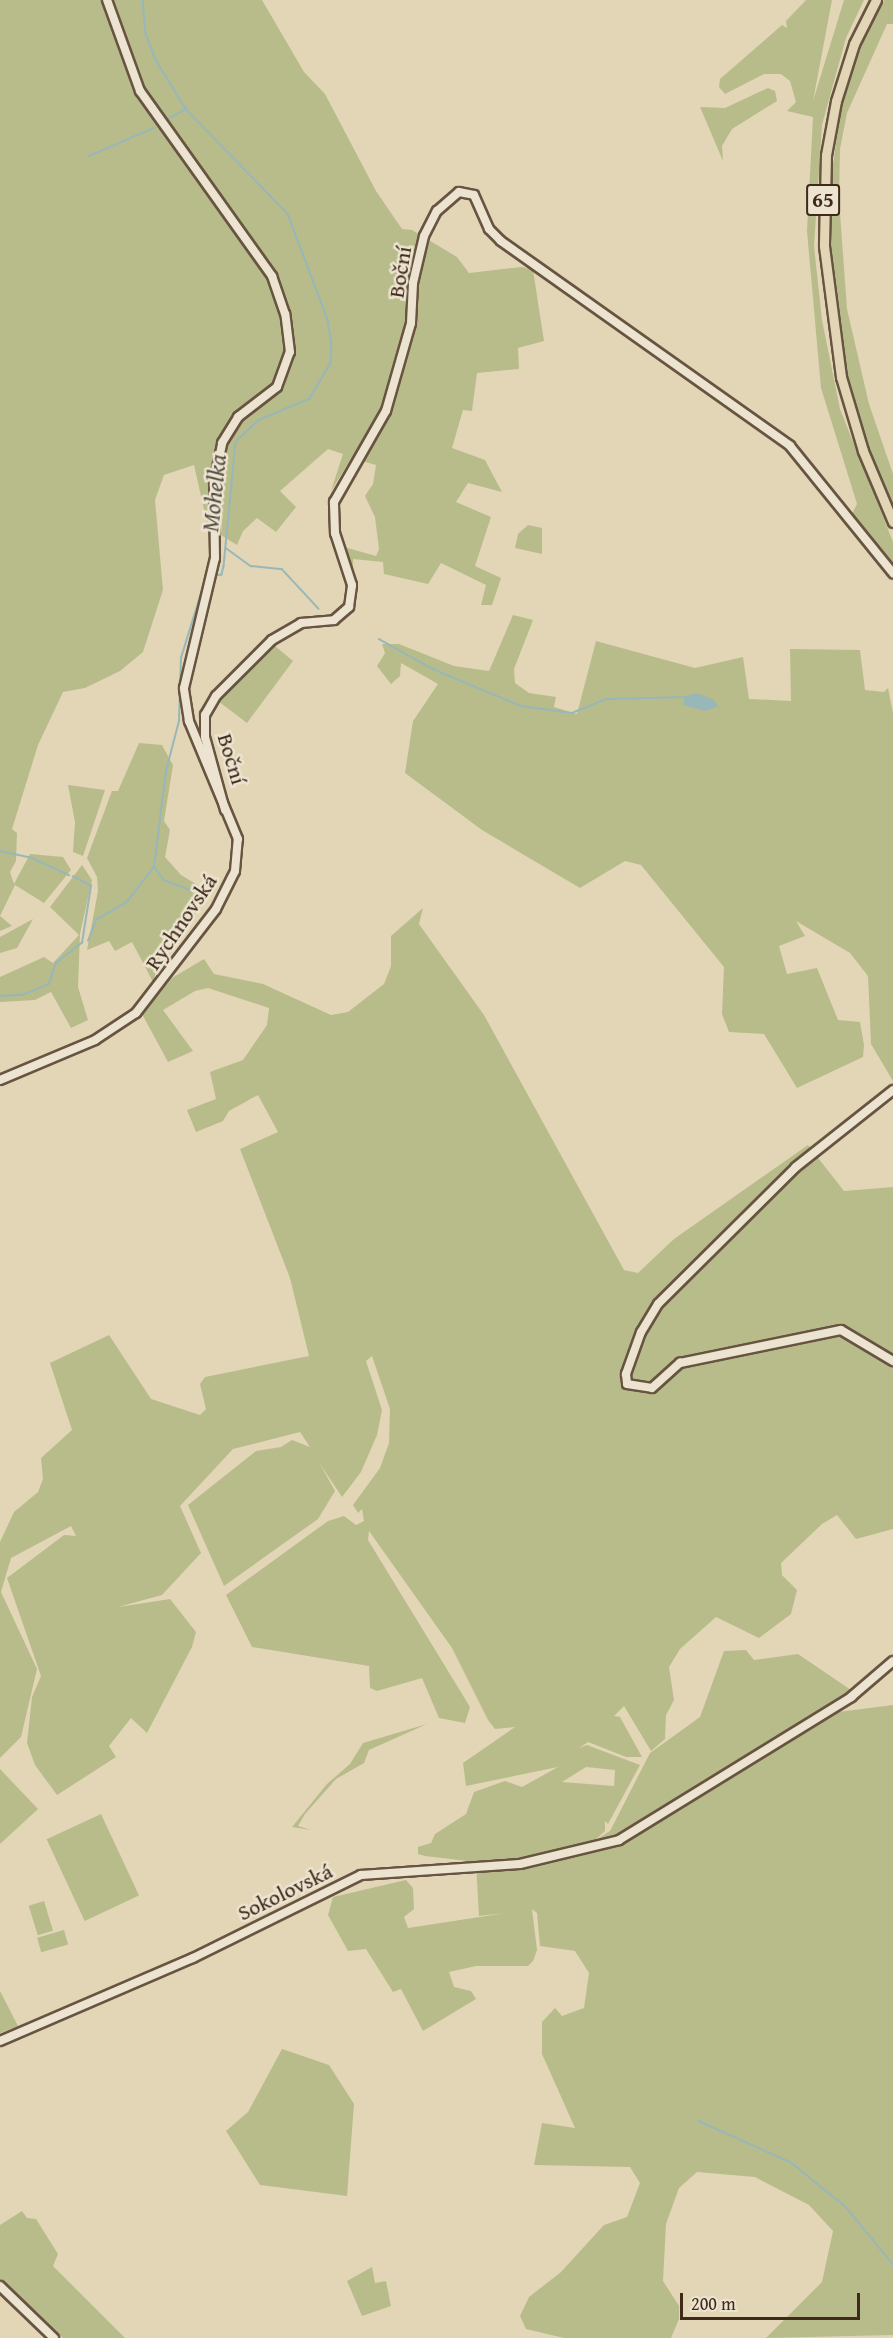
<!DOCTYPE html>
<meta charset="utf-8">
<style>
body{margin:0}
#map{position:relative;width:893px;height:2338px;overflow:hidden;background:#e2d6b6;font-family:"Gentium Book Plus",serif}
div>[style]{position:absolute}
[style*='--x']{left:calc(var(--x)*1px);top:calc(var(--y)*1px);width:calc(var(--w)*1px);rotate:calc(var(--a)*1deg)}
.green>*{inset:0;background:#b8bc8b;transform-origin:0 0}
.water>*{inset:0;background:#98b7b8}
.stream>*{height:1.5px;margin:-0.75px;padding:0 0.75px;transform-origin:0.75px;border-radius:0.75px;background:#98b7b8}
.roads{filter:drop-shadow(2px 0 #675441) drop-shadow(-2px 0 #675441) drop-shadow(0 2px #675441) drop-shadow(0 -2px #675441)}
.tertiary>*{height:8px;margin:-4px;padding:0 4px;transform-origin:4px;border-radius:4px;background:#ece4d0}
.secondary>*{height:8px;margin:-4px;padding:0 4px;transform-origin:4px;border-radius:4px;background:#ece4d0}
.primary>*{height:9px;margin:-4.5px;padding:0 4.5px;transform-origin:4.5px;border-radius:4.5px;background:#e2d6b6}
span{translate:-50% -50%;white-space:nowrap;text-align:center;line-height:1.15;-webkit-text-stroke:5px #ece4d0;paint-order:stroke}
.shield-label span{padding:2px 4px;background:#ece4d0;border:2px solid;border-radius:4px;-webkit-text-stroke-width:0}
.shield-label{font-size:21px;color:#3e291a;font-weight:700}
.street-label{font-size:22px;color:#3e291a}
.water-label{font-size:24px;color:#544c42;font-style:italic}
.scale{position:absolute;left:680px;top:2293px;width:180px;height:27px;box-sizing:border-box;border:3px solid #3e291a;border-top:0;padding-left:8px;font-size:18px;line-height:21px;white-space:nowrap;color:#3e291a;-webkit-text-stroke:4px #ece4d0;paint-order:stroke}
</style>
<div id="map">
<div class="green">
<div style="clip-path:polygon(0 0,262px 0,304px 72px,325px 94px,376px 191px,402px 229px,412px 230px,457px 257px,469px 273px,522px 267px,533px 270px,544px 341px,518px 348px,519px 369px,477px 373px,472px 411px,463px 410px,452px 448px,485px 460px,502px 492px,468px 483px,456px 502px,491px 517px,475px 566px,501px 578px,492px 605px,481px 605px,486px 585px,441px 563px,428px 584px,384px 574px,383px 562px,353px 559px,353px 567px,348px 564px,344px 547px,376px 556px,379px 549px,375px 517px,365px 496px,373px 484px,376px 465px,362px 461px,379px 430px,386px 402px,331px 491px,343px 454px,328px 449px,280px 491px,296px 507px,276px 532px,257px 518px,243px 531px,237px 545px,208px 527px,194px 465px,164px 475px,155px 500px,163px 590px,143px 652px,120px 671px,85px 688px,63px 692px,38px 745px,12px 829px,17px 833px,16px 861px,10px 872px,14px 884px,30px 854px,63px 857px,71px 870px,44px 903px,15px 885px,0 916px,12px 926px,0 931px)"></div>
<div style="clip-path:polygon(806px 0,832px 0,813px 101px,844px 0,864px 0,846px 38px,822px 125px,814px 246px,822px 320px,840px 409px,893px 542px,893px 567px,852px 514px,857px 504px,821px 388px,807px 231px,813px 117px,787px 111px,796px 102px,790px 81px,781px 74px,764px 74px,725px 94px,719px 87px,720px 79px,782px 25px,787px 28px,786px 21px)"></div>
<div style="clip-path:polygon(884px 0,893px 0,893px 24px,887px 24px,847px 113px,840px 149px,839px 199px,847px 309px,869px 404px,893px 474px,893px 507px,869px 449px,847px 376px,830px 246px,831px 178px,842px 102px,860px 46px)"></div>
<div style="clip-path:polygon(768px 88px,775px 91px,777px 101px,732px 129px,722px 146px,723px 161px,700px 107px,725px 108px)"></div>
<div style="clip-path:polygon(528px 525px,542px 528px,542px 554px,515px 548px,518px 534px)"></div>
<div style="clip-path:polygon(513px 615px,533px 620px,514px 669px,515px 683px,529px 693px,556px 697px,554px 707px,577px 714px,596px 641px,695px 668px,743px 657px,749px 699px,791px 701px,790px 649px,860px 650px,865px 690px,884px 692px,888px 688px,893px 713px,893px 1081px,871px 1044px,868px 976px,850px 953px,796px 921px,805px 936px,779px 946px,787px 974px,817px 968px,838px 1020px,860px 1022px,864px 1045px,863px 1057px,797px 1088px,764px 1034px,729px 1032px,722px 1014px,724px 967px,641px 865px,625px 861px,580px 888px,482px 830px,405px 773px,413px 721px,438px 684px,401px 663px,400px 676px,391px 684px,377px 666px,385px 653px,382px 644px,399px 644px,454px 666px,489px 671px)"></div>
<div style="clip-path:polygon(275px 646px,293px 661px,247px 723px,218px 701px)"></div>
<div style="clip-path:polygon(139px 743px,162px 745px,173px 765px,164px 821px,170px 830px,165px 857px,181px 875px,211px 893px,177px 937px,164px 941px,153px 982px,132px 942px,115px 951px,109px 941px,87px 950px,98px 891px,97px 877px,87px 858px,112px 791px,118px 791px)"></div>
<div style="clip-path:polygon(68px 785px,105px 790px,83px 856px,73px 852px,75px 822px)"></div>
<div style="clip-path:polygon(82px 865px,92px 880px,80px 934px,78px 987px,88px 1020px,71px 1028px,51px 992px,35px 1000px,0 1002px,0 977px,44px 957px,53px 963px,79px 935px,50px 907px)"></div>
<div style="clip-path:polygon(evenodd,423px 908px,419px 924px,484px 1015px,624px 1270px,638px 1273px,674px 1239px,808px 1145px,844px 1191px,893px 1187px,893px 1529px,856px 1539px,837px 1515px,822px 1524px,781px 1563px,782px 1575px,797px 1590px,791px 1614px,759px 1638px,716px 1617px,680px 1649px,669px 1667px,674px 1700px,666px 1715px,665px 1739px,651px 1751px,624px 1706px,614px 1716px,620px 1717px,642px 1757px,626px 1757px,588px 1742px,579px 1748px,587px 1745px,640px 1765px,608px 1824px,605px 1821px,605px 1831px,594px 1841px,610px 1831px,650px 1753px,700px 1717px,724px 1651px,746px 1650px,754px 1660px,798px 1654px,851px 1690px,838px 1712px,893px 1705px,893px 2335px,766px 2338px,822px 2282px,833px 2231px,809px 2205px,755px 2177px,697px 2172px,679px 2188px,666px 2224px,663px 2281px,679px 2306px,679px 2319px,671px 2338px,564px 2338px,526px 2329px,520px 2316px,529px 2297px,561px 2272px,604px 2225px,627px 2217px,640px 2183px,630px 2167px,534px 2165px,542px 2123px,575px 2128px,542px 2054px,542px 2022px,555px 2008px,562px 2016px,584px 2008px,589px 1973px,575px 1951px,540px 1946px,537px 1913px,532px 1909px,537px 1950px,533px 1961px,528px 1966px,476px 1966px,449px 1972px,454px 1987px,471px 1991px,476px 1999px,423px 2031px,401px 1989px,393px 1992px,366px 1949px,348px 1951px,328px 1915px,333px 1897px,406px 1880px,413px 1888px,414px 1909px,404px 1917px,408px 1928px,506px 1913px,479px 1916px,476px 1862px,425px 1856px,418px 1854px,418px 1847px,431px 1843px,435px 1834px,466px 1814px,474px 1792px,505px 1781px,522px 1787px,558px 1767px,466px 1786px,463px 1763px,515px 1727px,495px 1729px,488px 1720px,452px 1648px,369px 1531px,368px 1540px,470px 1707px,465px 1723px,439px 1718px,422px 1678px,377px 1691px,370px 1688px,369px 1666px,252px 1647px,226px 1595px,328px 1521px,344px 1516px,356px 1525px,364px 1521px,362px 1509px,358px 1513px,353px 1505px,380px 1468px,389px 1443px,390px 1409px,372px 1356px,366px 1361px,382px 1410px,377px 1435px,361px 1472px,342px 1497px,320px 1464px,335px 1491px,318px 1519px,224px 1586px,188px 1505px,256px 1451px,281px 1447px,292px 1440px,310px 1447px,300px 1432px,233px 1449px,180px 1506px,201px 1553px,162px 1595px,118px 1607px,170px 1599px,196px 1632px,192px 1647px,147px 1733px,131px 1718px,109px 1746px,116px 1757px,57px 1795px,35px 1765px,27px 1743px,32px 1697px,41px 1676px,7px 1578px,64px 1535px,76px 1536px,71px 1526px,11px 1558px,1px 1592px,37px 1669px,21px 1737px,0 1758px,0 1542px,14px 1512px,38px 1492px,43px 1479px,41px 1458px,72px 1430px,50px 1363px,109px 1335px,151px 1399px,200px 1415px,206px 1409px,200px 1384px,205px 1377px,309px 1356px,290px 1278px,240px 1149px,278px 1132px,258px 1095px,229px 1111px,223px 1121px,196px 1132px,187px 1110px,216px 1099px,210px 1072px,243px 1060px,267px 1025px,269px 1008px,208px 988px,195px 991px,163px 1010px,193px 1051px,168px 1062px,142px 1014px,172px 978px,204px 959px,214px 974px,263px 984px,331px 1015px,348px 1012px,384px 984px,391px 966px,391px 936px,423px 908px,586px 1767px,615px 1770px,614px 1786px,562px 1782px,586px 1767px)"></div>
<div style="clip-path:polygon(33px 919px,17px 948px,0 953px,0 937px)"></div>
<div style="clip-path:polygon(427px 1724px,369px 1750px,364px 1763px,336px 1779px,305px 1814px,298px 1826px,311px 1830px,292px 1827px,327px 1784px,350px 1764px,363px 1743px)"></div>
<div style="clip-path:polygon(0 1769px,38px 1809px,0 1844px)"></div>
<div style="left:101px;top:1814px;width:90px;height:60px;rotate:65deg"></div>
<div style="left:44px;top:1901px;width:31px;height:16px;rotate:73deg"></div>
<div style="left:64px;top:1930px;width:15px;height:28px;rotate:74deg"></div>
<div style="clip-path:polygon(0 1991px,18px 2026px,0 2033px)"></div>
<div style="clip-path:polygon(282px 2049px,329px 2065px,354px 2104px,347px 2196px,260px 2185px,226px 2131px,248px 2112px)"></div>
<div style="clip-path:polygon(22px 2211px,27px 2218px,36px 2219px,58px 2254px,53px 2266px,125px 2338px,63px 2338px,0 2280px,0 2225px)"></div>
<div style="clip-path:polygon(372px 2267px,375px 2283px,386px 2281px,391px 2306px,362px 2316px,347px 2281px)"></div>
</div>
<div class="water">
<div style="clip-path:polygon(697px 693px,714px 700px,718px 706px,706px 711px,683px 705px,685px 696px)"></div>
</div>
<div class="stream">
<div style="--x:143;--y:0;--w:33;--a:85"></div>
<div style="--x:146;--y:33;--w:29;--a:70"></div>
<div style="--x:156;--y:60;--w:57;--a:58.5"></div>
<div style="--x:186;--y:109;--w:146;--a:45.8"></div>
<div style="--x:288;--y:214;--w:113;--a:69.3"></div>
<div style="--x:328;--y:320;--w:25;--a:81"></div>
<div style="--x:332;--y:345;--w:18;--a:93"></div>
<div style="--x:331;--y:363;--w:42;--a:120.3"></div>
<div style="--x:310;--y:399;--w:56;--a:157.1"></div>
<div style="--x:258;--y:421;--w:30;--a:136"></div>
<div style="--x:236;--y:442;--w:125;--a:95.5"></div>
<div style="--x:224;--y:566;--w:9;--a:103"></div>
<div style="--x:222;--y:575;--w:8;--a:173"></div>
<div style="--x:166;--y:120;--w:23;--a:-29"></div>
<div style="--x:89;--y:156;--w:71;--a:-23.3"></div>
<div style="--x:226;--y:548;--w:31;--a:36"></div>
<div style="--x:251;--y:566;--w:31;--a:6"></div>
<div style="--x:282;--y:569;--w:54;--a:47.2"></div>
<div style="--x:379;--y:639;--w:62;--a:29.1"></div>
<div style="--x:433;--y:669;--w:95;--a:22.8"></div>
<div style="--x:521;--y:706;--w:51;--a:7.8"></div>
<div style="--x:572;--y:713;--w:37;--a:-22"></div>
<div style="--x:606;--y:699;--w:80;--a:-1.4"></div>
<div style="--x:0;--y:851;--w:33;--a:12"></div>
<div style="--x:32;--y:858;--w:41;--a:24.7"></div>
<div style="--x:155;--y:868;--w:15;--a:53"></div>
<div style="--x:164;--y:880;--w:31;--a:21"></div>
<div style="--x:88;--y:941;--w:22;--a:-69"></div>
<div style="--x:96;--y:920;--w:34;--a:-30"></div>
<div style="--x:126;--y:903;--w:46;--a:-52.1"></div>
<div style="--x:154;--y:867;--w:97;--a:-82.9"></div>
<div style="--x:166;--y:771;--w:52;--a:-75.4"></div>
<div style="--x:179;--y:721;--w:63;--a:-88.2"></div>
<div style="--x:181;--y:658;--w:85;--a:-72.8"></div>
<div style="--x:0;--y:996;--w:22;--a:-3"></div>
<div style="--x:22;--y:995;--w:29;--a:-22"></div>
<div style="--x:49;--y:984;--w:22;--a:-72"></div>
<div style="--x:56;--y:963;--w:33;--a:-38"></div>
<div style="--x:82;--y:943;--w:58;--a:-81"></div>
<div style="--x:91;--y:886;--w:20;--a:-153"></div>
<div style="--x:699;--y:2121;--w:102;--a:24.3"></div>
<div style="--x:792;--y:2163;--w:70;--a:39.2"></div>
<div style="--x:846;--y:2207;--w:74;--a:50.5"></div>
</div>
<div class="roads">
<div class="tertiary">
<div style="--x:225;--y:810;--w:76;--a:-105.3"></div>
<div style="--x:205;--y:737;--w:22;--a:-90"></div>
<div style="--x:205;--y:715;--w:22;--a:-60"></div>
<div style="--x:216;--y:696;--w:79;--a:-45"></div>
<div style="--x:272;--y:640;--w:34;--a:-30"></div>
<div style="--x:301;--y:623;--w:33;--a:-5"></div>
<div style="--x:334;--y:620;--w:20;--a:-41"></div>
<div style="--x:349;--y:607;--w:22;--a:-82"></div>
<div style="--x:352;--y:585;--w:55;--a:-108.1"></div>
<div style="--x:335;--y:533;--w:31;--a:-92"></div>
<div style="--x:334;--y:502;--w:105;--a:-60.3"></div>
<div style="--x:386;--y:411;--w:91;--a:-74.1"></div>
<div style="--x:411;--y:323;--w:40;--a:-87.1"></div>
<div style="--x:413;--y:283;--w:48;--a:-76.8"></div>
<div style="--x:424;--y:236;--w:28;--a:-63"></div>
<div style="--x:437;--y:211;--w:29;--a:-41"></div>
<div style="--x:459;--y:192;--w:15;--a:11"></div>
<div style="--x:474;--y:195;--w:37;--a:66"></div>
<div style="--x:489;--y:229;--w:17;--a:45"></div>
<div style="--x:501;--y:241;--w:354;--a:35.3"></div>
<div style="--x:790;--y:446;--w:164;--a:51"></div>
<div style="--x:0;--y:1080;--w:103;--a:-22.8"></div>
<div style="--x:95;--y:1040;--w:49;--a:-33.4"></div>
<div style="--x:136;--y:1013;--w:131;--a:-52.4"></div>
<div style="--x:216;--y:909;--w:42;--a:-63.4"></div>
<div style="--x:235;--y:871;--w:32;--a:-85"></div>
<div style="--x:238;--y:839;--w:128;--a:-112.6"></div>
<div style="--x:189;--y:721;--w:33;--a:-99"></div>
<div style="--x:184;--y:688;--w:134;--a:-76.6"></div>
<div style="--x:215;--y:558;--w:76;--a:-90.8"></div>
<div style="--x:214;--y:482;--w:40;--a:-78"></div>
<div style="--x:222;--y:443;--w:31;--a:-58"></div>
<div style="--x:238;--y:417;--w:49;--a:-37.6"></div>
<div style="--x:277;--y:387;--w:37;--a:-70"></div>
<div style="--x:290;--y:352;--w:38;--a:-97"></div>
<div style="--x:285;--y:314;--w:40;--a:-108.9"></div>
<div style="--x:272;--y:276;--w:227;--a:-125.5"></div>
<div style="--x:140;--y:91;--w:97;--a:-109.9"></div>
<div style="--x:893;--y:1090;--w:124;--a:141.6"></div>
<div style="--x:796;--y:1167;--w:194;--a:135.2"></div>
<div style="--x:658;--y:1304;--w:33;--a:121"></div>
<div style="--x:641;--y:1332;--w:45;--a:109.7"></div>
<div style="--x:626;--y:1374;--w:10;--a:84"></div>
<div style="--x:627;--y:1384;--w:25;--a:9"></div>
<div style="--x:652;--y:1388;--w:38;--a:-42"></div>
<div style="--x:680;--y:1363;--w:164;--a:-11.6"></div>
<div style="--x:841;--y:1330;--w:61;--a:30.8"></div>
<div style="--x:0;--y:2041;--w:210;--a:-23.3"></div>
<div style="--x:193;--y:1958;--w:187;--a:-26.3"></div>
<div style="--x:361;--y:1875;--w:159;--a:-4"></div>
<div style="--x:520;--y:1864;--w:102;--a:-13.6"></div>
<div style="--x:619;--y:1840;--w:273;--a:-31.6"></div>
<div style="--x:851;--y:1697;--w:55;--a:-40.6"></div>
</div>
<div class="secondary">
<div style="--x:0;--y:2286;--w:75;--a:43.9"></div>
</div>
<div class="primary">
<div style="--x:876;--y:0;--w:49;--a:116.6"></div>
<div style="--x:854;--y:44;--w:60;--a:107.5"></div>
<div style="--x:836;--y:101;--w:55;--a:100.5"></div>
<div style="--x:826;--y:155;--w:91;--a:91.3"></div>
<div style="--x:824;--y:246;--w:132;--a:82.6"></div>
<div style="--x:841;--y:377;--w:77;--a:73.4"></div>
<div style="--x:863;--y:451;--w:77;--a:67.1"></div>
</div>
</div>
<div class="shield-label">
<span style="left:823px;top:200px">65</span>
</div>
<div class="street-label">
<span style="left:400px;top:272px;rotate:-81deg">Boční</span>
<span style="left:232px;top:759px;rotate:73deg">Boční</span>
<span style="left:181px;top:922px;rotate:-56deg">Rychnovská</span>
<span style="left:285px;top:1892px;rotate:-26deg">Sokolovská</span>
</div>
<div class="water-label">
<span style="left:214px;top:493px;rotate:-84deg">Mohelka</span>
</div>
<div class="scale">200 m</div>
</div>
